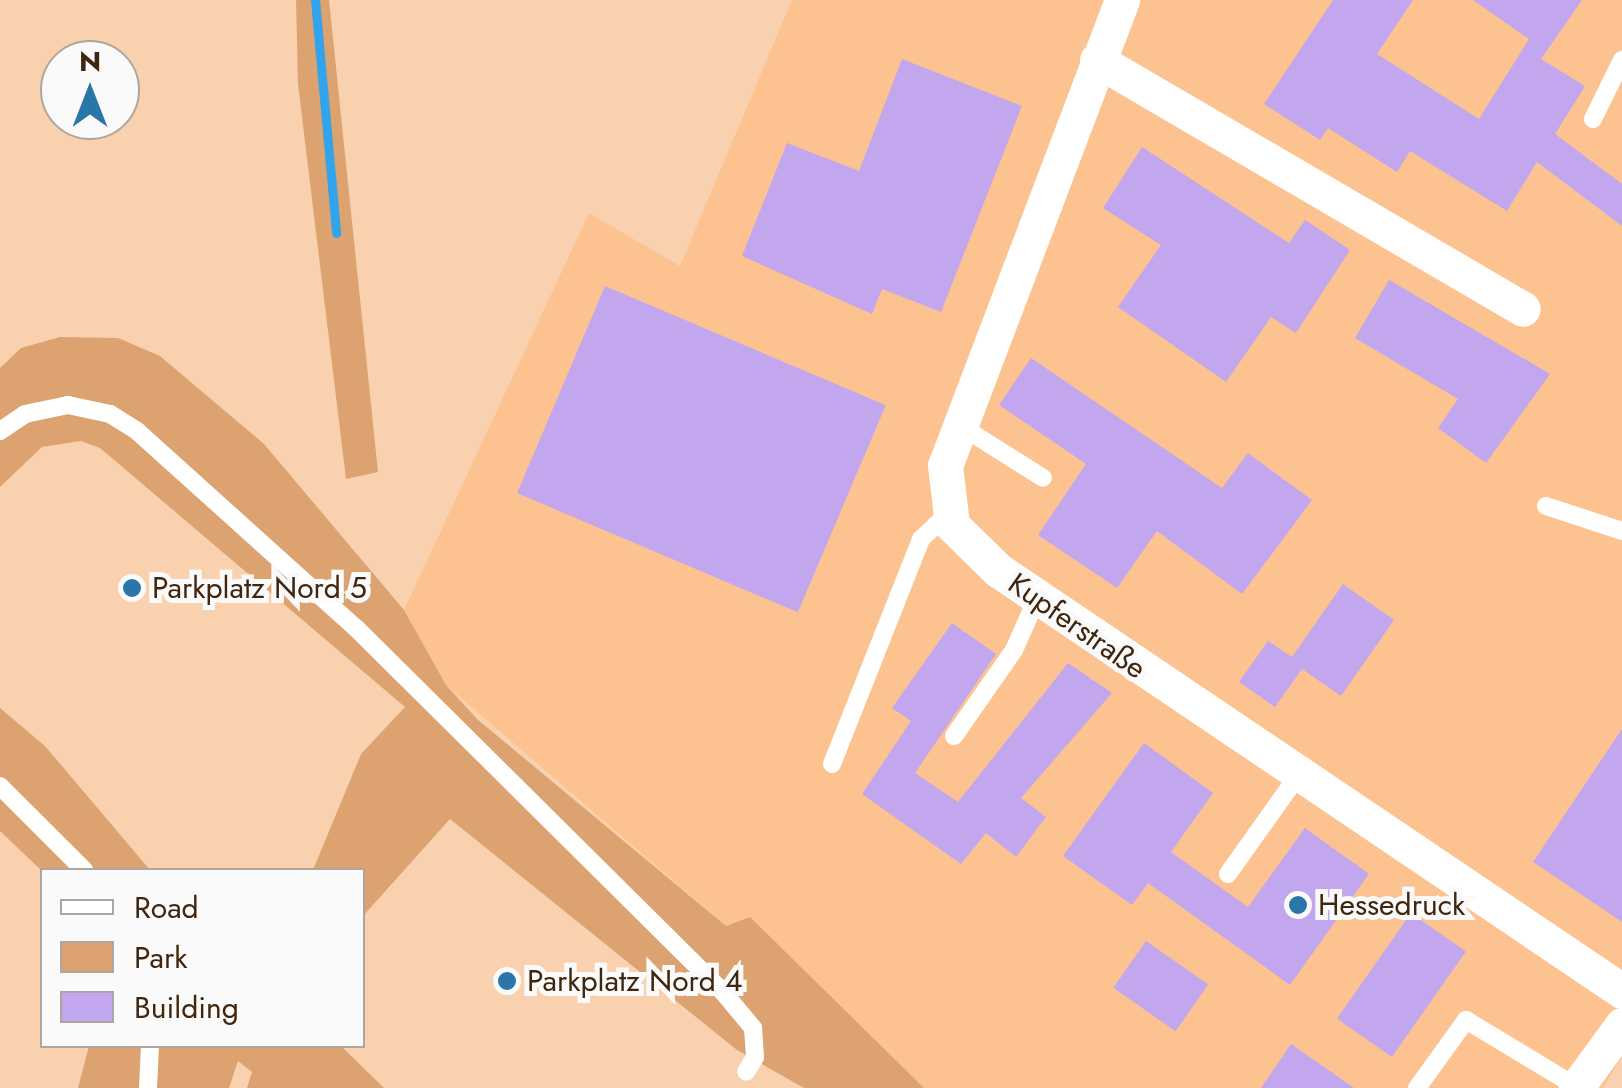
<!DOCTYPE html>
<meta charset="utf-8">
<style>
body{margin:0}
#map{position:relative;width:1622px;height:1088px;overflow:hidden;background:#f9d1af;font-family:Jost,sans-serif}
div>[style]{position:absolute}
[style*='--x']{left:calc(var(--x)*1px);top:calc(var(--y)*1px);width:calc(var(--w)*1px);rotate:calc(var(--a)*1deg)}
.built>*{inset:0;background:#fcc391}
.green>*{inset:0;background:#dca370}
.stream>*{height:9px;margin:-4.5px;padding:0 4.5px;transform-origin:4.5px;border-radius:4.5px;background:#33a4ec}
.building>*{inset:0;background:#c2a6ee;transform-origin:0 0}
.service>*{height:18px;margin:-9px;padding:0 9px;transform-origin:9px;border-radius:9px;background:#fff}
.minor>*{height:35px;margin:-17.5px;padding:0 17.5px;transform-origin:17.5px;border-radius:17.5px;background:#fff}
.dots>*{width:28px;height:28px;translate:-50% -50%;box-sizing:border-box;border:5px solid #fafafa;border-radius:50%}
span{translate:-50% -50%;white-space:nowrap;text-align:center;line-height:1.15;-webkit-text-stroke:10px #fafafa;paint-order:stroke}
.poi-label{font-size:30px;color:#40260e}
.left{translate:0 -50%;text-align:left}
.street-label{font-size:30px;color:#40260e}
.legend{position:absolute;left:40px;top:868px;width:325px;height:180px;box-sizing:border-box;background:#fafafa;border:2px solid #b0a59c;margin:0;padding:12px 18px;list-style:none;font-size:30px;color:#40260e}
.legend li{display:flex;align-items:center;gap:20px;height:50px}
.legend b{width:50px;border:2px solid #b0a59c}
.north{position:absolute;left:40px;top:40px;width:100px;height:100px;box-sizing:border-box;background:#fafafa;border:2px solid #b0a59c;border-radius:50%;rotate:0deg;font-size:28px;font-weight:700;line-height:40px;text-align:center;color:#40260e}
.north::after{content:'';display:block;margin:auto;width:35px;height:45px;background:#2976a9;clip-path:polygon(50% 0,100% 100%,50% 72%,0 100%)}
</style>
<div id="map">
<div class="built">
<div style="clip-path:polygon(792px 0,1622px 0,1622px 1057px,1603px 1088px,924px 1088px,750px 918px,726px 926px,446px 685px,404px 610px,589px 213px,680px 266px)"></div>
</div>
<div class="green">
<div style="clip-path:polygon(296px 0,329px 0,378px 472px,346px 479px,298px 84px)"></div>
<div style="clip-path:polygon(60px 337px,118px 338px,160px 356px,264px 444px,404px 610px,446px 685px,477px 719px,726px 926px,750px 917px,924px 1088px,804px 1088px,737px 1050px,450px 819px,363px 916px,362px 870px,313px 870px,361px 754px,405px 707px,100px 448px,81px 441px,42px 447px,0 487px,0 368px,21px 348px)"></div>
<div style="clip-path:polygon(0 708px,45px 746px,150px 870px,42px 871px,0 831px)"></div>
<div style="clip-path:polygon(89px 1046px,341px 1046px,384px 1088px,247px 1088px,252px 1072px,238px 1061px,229px 1088px,78px 1088px)"></div>
</div>
<div class="stream">
<div style="--x:315;--y:0;--w:234;--a:84.8"></div>
</div>
<div class="building">
<div style="clip-path:polygon(1333px 0,1413px 0,1377px 54px,1479px 119px,1529px 39px,1473px 0,1582px 0,1541px 59px,1585px 86px,1555px 134px,1622px 184px,1622px 226px,1537px 162px,1507px 211px,1410px 151px,1397px 172px,1328px 128px,1320px 140px,1264px 104px)"></div>
<div style="clip-path:polygon(902px 59px,1022px 106px,941px 312px,882px 289px,872px 314px,742px 256px,787px 143px,859px 171px)"></div>
<div style="clip-path:polygon(1142px 147px,1289px 243px,1305px 220px,1350px 250px,1296px 333px,1271px 317px,1226px 382px,1118px 307px,1161px 245px,1103px 208px)"></div>
<div style="clip-path:polygon(1389px 280px,1550px 374px,1486px 463px,1438px 428px,1458px 399px,1355px 338px)"></div>
<div style="left:605px;top:286px;width:305px;height:225px;rotate:23deg"></div>
<div style="clip-path:polygon(1031px 358px,1222px 488px,1248px 453px,1312px 500px,1242px 594px,1157px 531px,1117px 588px,1038px 535px,1086px 464px,999px 405px)"></div>
<div style="clip-path:polygon(1343px 584px,1394px 620px,1341px 696px,1302px 669px,1275px 707px,1239px 682px,1268px 641px,1292px 657px)"></div>
<div style="clip-path:polygon(952px 623px,996px 654px,915px 773px,958px 802px,1068px 663px,1112px 693px,1021px 798px,1046px 817px,1016px 857px,986px 833px,961px 864px,862px 794px,911px 721px,892px 708px)"></div>
<div style="clip-path:polygon(1622px 729px,1622px 922px,1533px 862px)"></div>
<div style="clip-path:polygon(1144px 743px,1213px 793px,1171px 852px,1248px 907px,1305px 828px,1369px 874px,1290px 985px,1148px 883px,1132px 905px,1063px 856px)"></div>
<div style="left:1411px;top:913px;width:67px;height:129px;rotate:35deg"></div>
<div style="left:1146px;top:941px;width:76px;height:57px;rotate:35deg"></div>
<div style="clip-path:polygon(1291px 1044px,1354px 1088px,1261px 1088px)"></div>
</div>
<div class="service">
<div style="--x:1593;--y:119;--w:66;--a:-63.8"></div>
<div style="--x:959;--y:425;--w:99;--a:32.2"></div>
<div style="--x:0;--y:431;--w:30;--a:-34"></div>
<div style="--x:25;--y:414;--w:44;--a:-11.8"></div>
<div style="--x:68;--y:405;--w:43;--a:12.1"></div>
<div style="--x:110;--y:414;--w:32;--a:32"></div>
<div style="--x:137;--y:431;--w:295;--a:42"></div>
<div style="--x:356;--y:628;--w:517;--a:44.76"></div>
<div style="--x:723;--y:992;--w:47;--a:50.2"></div>
<div style="--x:753;--y:1028;--w:29;--a:86"></div>
<div style="--x:755;--y:1057;--w:17;--a:121"></div>
<div style="--x:1546;--y:506;--w:80;--a:18.2"></div>
<div style="--x:954;--y:736;--w:105;--a:-55.1"></div>
<div style="--x:1014;--y:650;--w:57;--a:-66.1"></div>
<div style="--x:832;--y:764;--w:242;--a:-68.4"></div>
<div style="--x:921;--y:539;--w:38;--a:-43"></div>
<div style="--x:0;--y:786;--w:119;--a:45"></div>
<div style="--x:1228;--y:874;--w:119;--a:-54.6"></div>
<div style="--x:148;--y:1088;--w:42;--a:-87.3"></div>
<div style="--x:1417;--y:1088;--w:84;--a:-54.2"></div>
<div style="--x:1466;--y:1020;--w:130;--a:31.1"></div>
</div>
<div class="minor">
<div style="--x:1122;--y:0;--w:498;--a:110.8"></div>
<div style="--x:945;--y:465;--w:60;--a:83.3"></div>
<div style="--x:952;--y:525;--w:64;--a:44.4"></div>
<div style="--x:998;--y:570;--w:753;--a:34.01"></div>
<div style="--x:1097;--y:60;--w:493;--a:30.3"></div>
<div style="--x:1576;--y:1088;--w:78;--a:-53.9"></div>
</div>
<div class="dots">
<div style="left:132px;top:588px;background:#2976a9"></div>
<div style="left:1298px;top:905px;background:#2976a9"></div>
<div style="left:507px;top:981px;background:#2976a9"></div>
</div>
<div class="poi-label">
<span class="left" style="left:152px;top:588px">Parkplatz Nord 5</span>
<span class="left" style="left:1318px;top:905px">Hessedruck</span>
<span class="left" style="left:527px;top:981px">Parkplatz Nord 4</span>
</div>
<div class="street-label">
<span style="left:1077px;top:626px;rotate:35deg">Kupferstraße</span>
</div>
<ul class="legend">
<li><b style="height:12px;background:#fff"></b>Road</li>
<li><b style="height:28px;background:#dca370"></b>Park</li>
<li><b style="height:28px;background:#c2a6ee"></b>Building</li>
</ul>
<div class="north">N</div>
</div>
